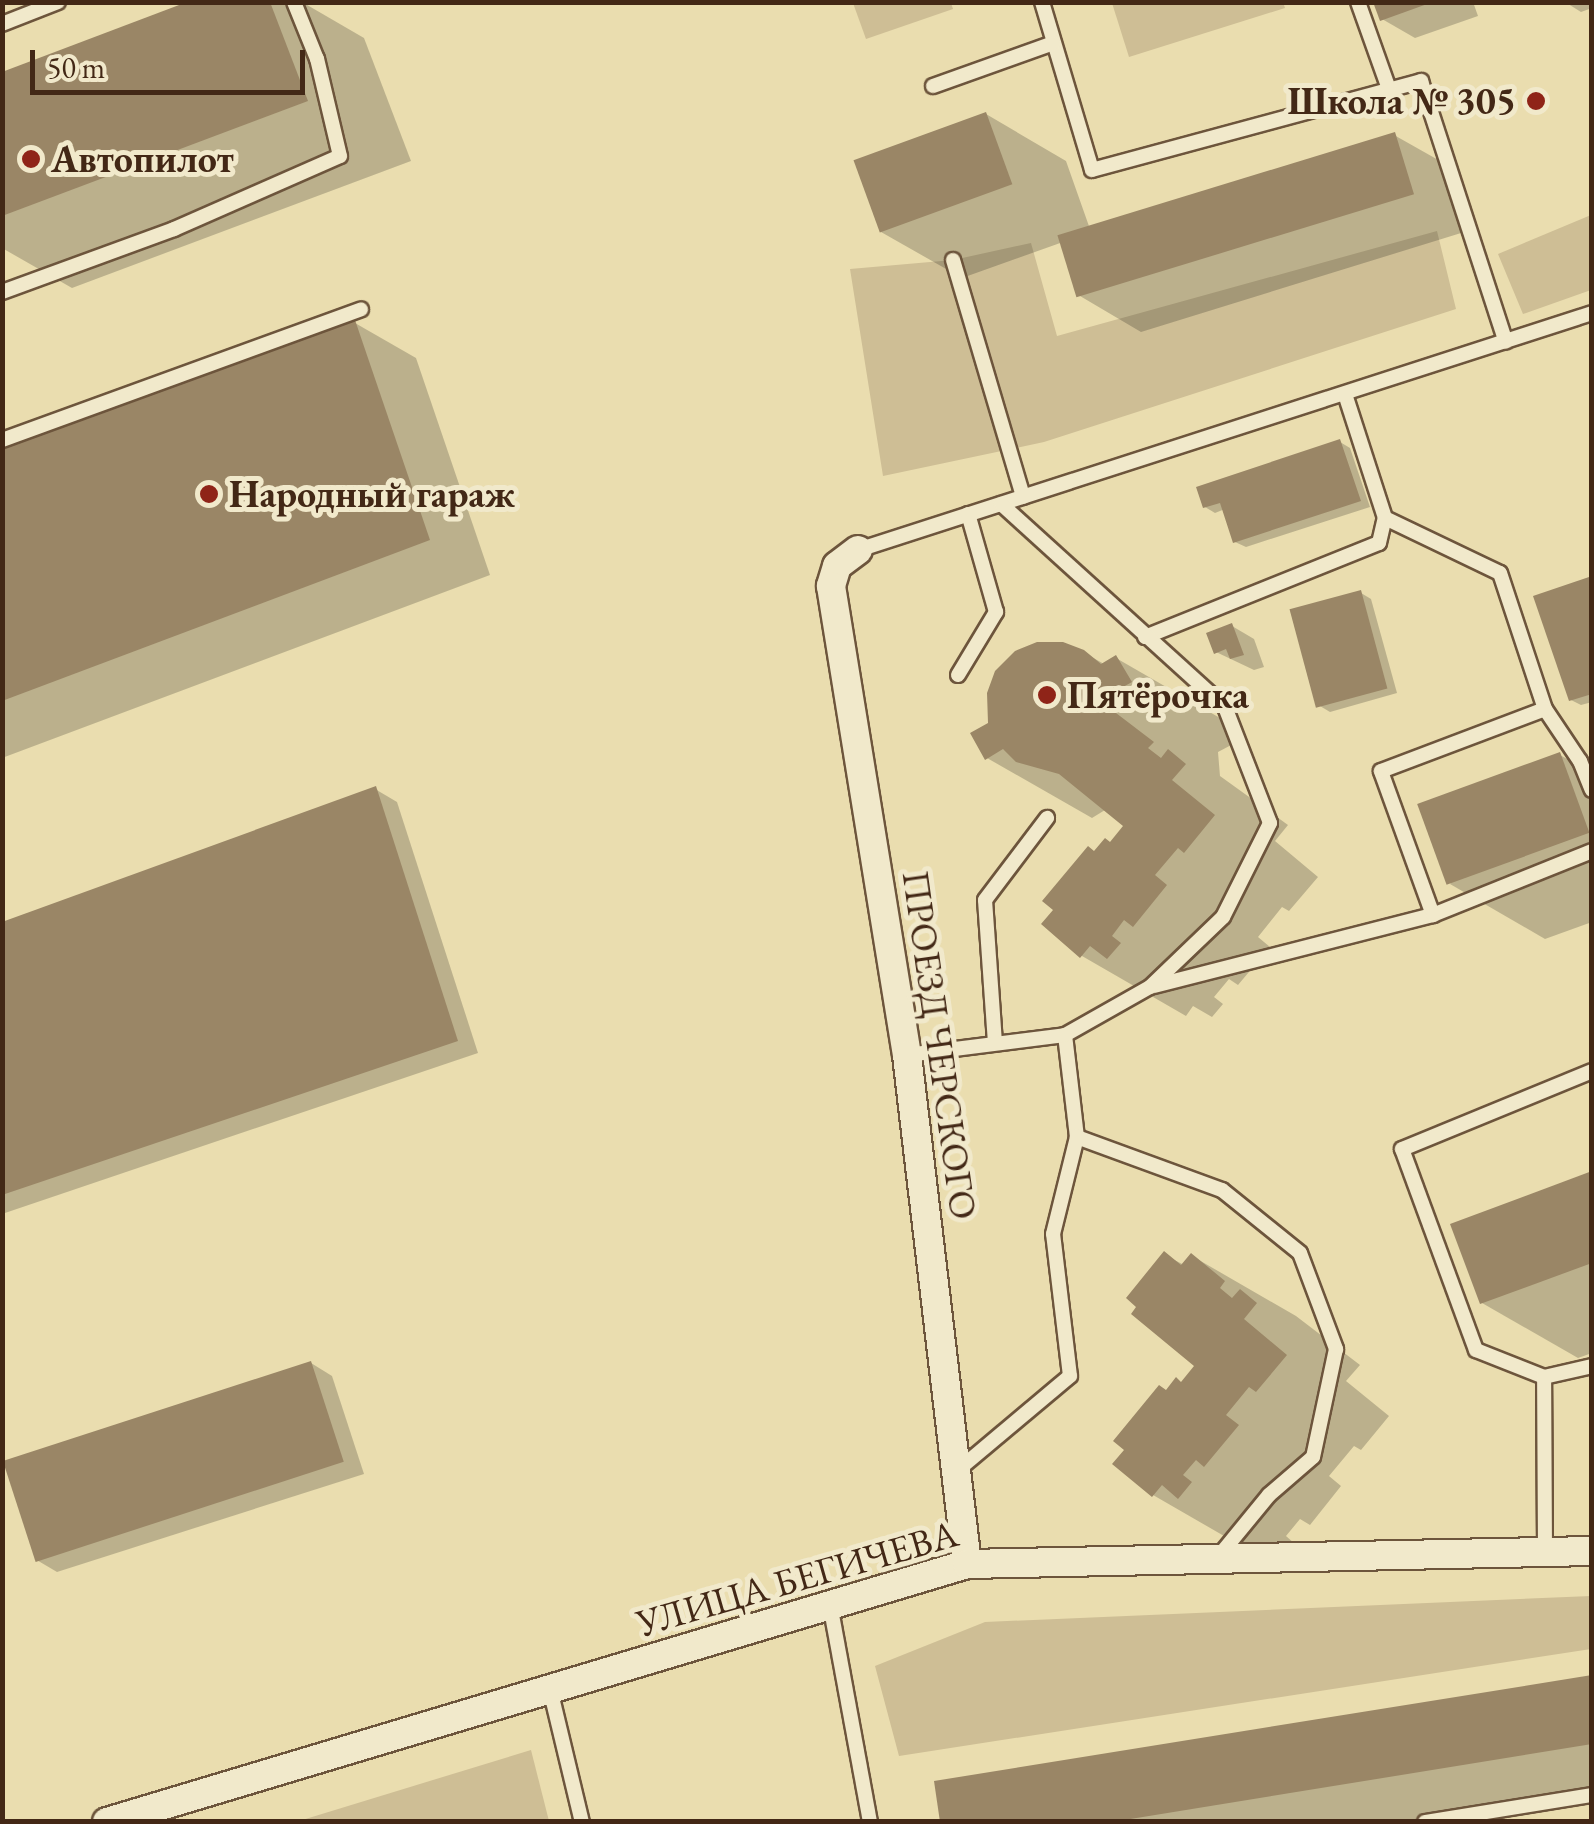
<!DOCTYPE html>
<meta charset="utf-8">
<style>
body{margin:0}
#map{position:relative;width:1594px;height:1824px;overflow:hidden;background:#eaddaf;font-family:"EB Garamond",serif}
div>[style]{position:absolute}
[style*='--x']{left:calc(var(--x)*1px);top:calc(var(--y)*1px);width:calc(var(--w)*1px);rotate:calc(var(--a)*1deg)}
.green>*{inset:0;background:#cebe95}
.shadow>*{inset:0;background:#0003}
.building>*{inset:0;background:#9a8666;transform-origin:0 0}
.roads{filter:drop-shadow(2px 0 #6d553c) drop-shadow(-2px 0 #6d553c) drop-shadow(0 2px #6d553c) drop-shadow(0 -2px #6d553c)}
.service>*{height:14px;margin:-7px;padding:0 7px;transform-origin:7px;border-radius:7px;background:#f1e9cb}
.minor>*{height:28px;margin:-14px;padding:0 14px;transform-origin:14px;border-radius:14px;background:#f1e9cb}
.dots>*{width:28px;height:28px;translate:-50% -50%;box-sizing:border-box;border:5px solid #f1e9cb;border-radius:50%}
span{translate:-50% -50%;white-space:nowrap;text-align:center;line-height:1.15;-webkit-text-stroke:10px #f1e9cb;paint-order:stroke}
.poi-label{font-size:38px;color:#432816;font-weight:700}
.right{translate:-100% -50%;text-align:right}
.left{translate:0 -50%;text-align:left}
.street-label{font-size:38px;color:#432816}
.frame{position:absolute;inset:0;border:5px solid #432816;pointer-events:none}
.scale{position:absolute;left:30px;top:50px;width:275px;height:45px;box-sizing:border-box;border:5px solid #432816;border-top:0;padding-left:12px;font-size:30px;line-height:35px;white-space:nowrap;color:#432816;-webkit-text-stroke:8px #f1e9cb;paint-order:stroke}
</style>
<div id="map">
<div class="green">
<div style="clip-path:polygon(1283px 2px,1285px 8px,1129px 57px,1112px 3px)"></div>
<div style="clip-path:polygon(853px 3px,951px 3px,953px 9px,866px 39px)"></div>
<div style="clip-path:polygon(1591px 215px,1591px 290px,1523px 314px,1498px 254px)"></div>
<div style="clip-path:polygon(1437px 231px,1456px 309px,1044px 442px,883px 476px,850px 269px,953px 260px,1031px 243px,1057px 336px)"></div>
<div style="clip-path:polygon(1591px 1596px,1591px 1649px,899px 1756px,875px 1666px,985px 1622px)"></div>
<div style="clip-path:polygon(531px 1750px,549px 1821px,299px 1821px)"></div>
</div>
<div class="shadow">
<div style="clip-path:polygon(194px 2px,302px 2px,364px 38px,411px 161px,72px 288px,2px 248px,2px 74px)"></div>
<div style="clip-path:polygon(1376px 2px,1473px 2px,1478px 16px,1415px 38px,1382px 19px)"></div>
<div style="clip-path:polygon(1565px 2px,1592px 2px,1592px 8px,1581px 12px)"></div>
<div style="clip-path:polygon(986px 114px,1066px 161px,1090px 229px,1394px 135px,1456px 170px,1474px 229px,1141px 332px,1080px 296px,1063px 242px,962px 278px,881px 232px)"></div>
<div style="clip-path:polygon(355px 323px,416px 358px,490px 575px,2px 758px,2px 451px)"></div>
<div style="clip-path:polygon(1340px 442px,1350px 448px,1370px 507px,1246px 547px,1235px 542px,1225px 509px,1215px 513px,1205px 507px)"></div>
<div style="clip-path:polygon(1588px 580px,1592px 702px,1581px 705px,1571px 700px)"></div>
<div style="clip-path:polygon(1361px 593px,1371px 599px,1397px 693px,1330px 712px,1320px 706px)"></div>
<div style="clip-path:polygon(1232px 626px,1254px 639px,1264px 667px,1254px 670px,1216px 652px)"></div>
<div style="clip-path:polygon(1083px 652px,1104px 664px,1116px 658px,1220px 718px,1235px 743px,1218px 752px,1220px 776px,1288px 825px,1275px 841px,1318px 877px,1289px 911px,1282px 907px,1258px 937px,1270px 947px,1238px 985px,1229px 979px,1214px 997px,1223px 1004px,1212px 1017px,1193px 1006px,1186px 1016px,1082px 956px,1056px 910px,1095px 853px,1111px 845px,1126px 826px,1105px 810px,1092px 818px,987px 758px)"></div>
<div style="clip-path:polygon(1560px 755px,1592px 773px,1592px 922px,1545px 939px,1450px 884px)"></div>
<div style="clip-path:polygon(375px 789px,397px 802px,478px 1053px,2px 1214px,2px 925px)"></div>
<div style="clip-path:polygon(1592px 1174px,1592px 1353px,1578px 1358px,1482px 1303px)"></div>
<div style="clip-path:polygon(1165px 1255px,1184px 1265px,1192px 1256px,1296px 1316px,1360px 1365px,1346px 1381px,1389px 1416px,1361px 1450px,1354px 1446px,1329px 1476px,1341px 1486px,1310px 1525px,1300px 1519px,1286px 1536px,1295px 1544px,1257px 1555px,1153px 1495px,1167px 1392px,1182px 1384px,1198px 1366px)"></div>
<div style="clip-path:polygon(311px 1363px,332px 1376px,364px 1474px,57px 1572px,35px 1559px)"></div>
<div style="clip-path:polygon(1592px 1678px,1592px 1803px,1474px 1822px,943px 1822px)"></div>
</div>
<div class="building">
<div style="clip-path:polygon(187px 2px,270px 2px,308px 101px,2px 216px,2px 72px)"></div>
<div style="clip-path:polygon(1373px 2px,1430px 2px,1430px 3px,1380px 21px)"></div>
<div style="left:986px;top:112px;width:77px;height:141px;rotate:70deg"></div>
<div style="left:1395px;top:132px;width:65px;height:353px;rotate:73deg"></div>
<div style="clip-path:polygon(355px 320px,430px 540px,2px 701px,2px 449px)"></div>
<div style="clip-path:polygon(1340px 439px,1361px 501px,1233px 543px,1220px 503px,1203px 508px,1196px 487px)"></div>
<div style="clip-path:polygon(1589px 577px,1592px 694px,1569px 701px,1533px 596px)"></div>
<div style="left:1361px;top:590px;width:102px;height:74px;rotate:75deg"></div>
<div style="clip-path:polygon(1232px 623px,1244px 655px,1230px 659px,1226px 649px,1214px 654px,1206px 633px)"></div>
<div style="clip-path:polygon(1037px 642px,1063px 642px,1084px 650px,1101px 664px,1116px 655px,1132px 682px,1114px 692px,1116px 713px,1154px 742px,1148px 748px,1161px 758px,1168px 749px,1186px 764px,1172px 780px,1215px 815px,1184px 853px,1178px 848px,1155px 875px,1167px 885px,1133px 927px,1124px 920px,1112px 936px,1121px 943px,1107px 959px,1090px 946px,1080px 958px,1041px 924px,1053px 910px,1042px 901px,1088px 846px,1094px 851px,1105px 838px,1110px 842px,1123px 826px,1059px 774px,1016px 762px,1003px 749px,985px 760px,970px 733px,988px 723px,987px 693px,995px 671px,1015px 651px)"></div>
<div style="left:1560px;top:752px;width:86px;height:152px;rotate:70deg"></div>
<div style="clip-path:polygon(376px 786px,458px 1041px,2px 1195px,2px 922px)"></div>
<div style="clip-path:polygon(1592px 1171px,1592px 1263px,1480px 1304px,1450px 1224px)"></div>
<div style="clip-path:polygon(1164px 1251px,1181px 1265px,1191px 1253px,1225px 1281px,1220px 1288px,1232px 1298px,1240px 1289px,1257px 1303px,1244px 1319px,1287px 1355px,1256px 1392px,1249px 1387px,1226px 1415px,1239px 1425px,1204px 1467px,1196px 1460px,1183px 1475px,1192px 1482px,1178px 1499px,1162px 1485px,1152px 1497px,1112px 1464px,1124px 1450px,1113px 1441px,1159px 1385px,1166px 1390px,1176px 1377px,1181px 1382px,1194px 1366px,1131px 1314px,1136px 1307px,1126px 1298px)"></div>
<div style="left:311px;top:1361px;width:106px;height:324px;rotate:72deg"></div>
<div style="clip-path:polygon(1592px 1675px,1592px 1744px,1112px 1822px,940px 1822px,934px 1781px)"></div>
</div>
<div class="roads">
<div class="service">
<div style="--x:1042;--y:2;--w:175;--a:73.4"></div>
<div style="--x:1092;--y:170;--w:341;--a:-15.1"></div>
<div style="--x:1421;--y:81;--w:274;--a:72"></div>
<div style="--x:1358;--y:2;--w:92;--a:70.4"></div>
<div style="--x:2;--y:24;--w:60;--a:-21.4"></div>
<div style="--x:933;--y:86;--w:128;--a:-19.6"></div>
<div style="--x:953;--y:260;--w:247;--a:73.5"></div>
<div style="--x:2;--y:292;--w:183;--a:-20.1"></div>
<div style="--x:174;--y:229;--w:181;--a:-23.7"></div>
<div style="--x:340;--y:156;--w:100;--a:-103.3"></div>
<div style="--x:317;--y:59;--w:61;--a:-112"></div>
<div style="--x:1345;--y:394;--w:130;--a:72.1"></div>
<div style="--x:1385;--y:518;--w:127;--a:25.6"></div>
<div style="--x:1500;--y:573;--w:143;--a:71.7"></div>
<div style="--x:1545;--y:709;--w:63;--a:56.1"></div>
<div style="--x:1580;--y:761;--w:31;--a:68"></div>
<div style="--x:2;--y:440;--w:382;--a:-20"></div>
<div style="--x:858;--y:550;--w:771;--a:-17.89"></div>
<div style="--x:1145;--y:637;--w:252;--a:-21.9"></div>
<div style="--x:1379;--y:543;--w:26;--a:-77"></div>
<div style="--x:958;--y:675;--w:74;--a:-58.9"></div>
<div style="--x:996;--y:612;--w:102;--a:-105.9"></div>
<div style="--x:1433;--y:915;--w:153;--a:-109.9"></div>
<div style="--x:1381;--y:771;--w:175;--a:-20.7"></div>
<div style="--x:1154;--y:986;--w:288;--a:-14.3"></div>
<div style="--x:1433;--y:915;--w:171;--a:-21.9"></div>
<div style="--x:1065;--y:1035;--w:103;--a:83.3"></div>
<div style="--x:1077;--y:1137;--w:154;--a:20.1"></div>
<div style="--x:1222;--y:1190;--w:100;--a:38.9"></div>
<div style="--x:1300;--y:1253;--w:103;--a:69.4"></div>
<div style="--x:1336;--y:1349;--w:110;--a:102"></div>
<div style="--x:1313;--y:1457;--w:58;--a:139.2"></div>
<div style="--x:1269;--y:1495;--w:80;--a:129.4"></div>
<div style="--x:995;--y:1043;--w:143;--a:-94"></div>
<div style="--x:985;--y:900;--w:103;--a:-52.9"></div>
<div style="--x:907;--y:1055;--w:159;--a:-7.2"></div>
<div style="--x:1065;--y:1035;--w:98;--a:-29.5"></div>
<div style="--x:1150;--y:987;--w:101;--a:-43.8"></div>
<div style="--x:1223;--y:917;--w:105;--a:-63.4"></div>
<div style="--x:1270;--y:823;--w:124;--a:-111.2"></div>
<div style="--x:1225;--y:707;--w:302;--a:-137.8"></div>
<div style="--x:1544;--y:1377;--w:73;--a:-158.3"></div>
<div style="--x:1476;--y:1350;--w:214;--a:-110.2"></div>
<div style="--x:1402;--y:1149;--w:205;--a:-22.3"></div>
<div style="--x:958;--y:1470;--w:146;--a:-40"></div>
<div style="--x:1070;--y:1376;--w:143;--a:-96.8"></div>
<div style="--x:1053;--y:1234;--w:100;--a:-76.1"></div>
<div style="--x:1545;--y:1550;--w:173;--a:-90.3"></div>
<div style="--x:1544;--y:1377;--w:49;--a:-12.9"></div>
<div style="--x:830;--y:1604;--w:222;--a:79.6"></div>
<div style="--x:550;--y:1689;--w:137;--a:76.5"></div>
<div style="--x:1425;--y:1822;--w:169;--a:-9.2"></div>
</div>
<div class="minor">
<div style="--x:858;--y:550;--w:26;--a:143"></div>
<div style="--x:837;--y:566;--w:21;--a:107"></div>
<div style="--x:831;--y:586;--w:475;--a:80.8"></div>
<div style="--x:907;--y:1055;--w:513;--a:83.28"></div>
<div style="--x:107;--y:1822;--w:898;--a:-16.7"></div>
<div style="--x:967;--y:1564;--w:625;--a:-1.19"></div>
</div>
</div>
<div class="dots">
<div style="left:1536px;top:101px;background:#8f2418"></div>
<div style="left:31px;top:159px;background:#8f2418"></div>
<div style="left:209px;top:494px;background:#8f2418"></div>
<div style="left:1047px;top:695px;background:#8f2418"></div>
</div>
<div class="poi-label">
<span class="right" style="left:1516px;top:101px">Школа № 305</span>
<span class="left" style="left:51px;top:159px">Автопилот</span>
<span class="left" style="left:229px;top:494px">Народный гараж</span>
<span class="left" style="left:1067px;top:695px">Пятёрочка</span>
</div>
<div class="street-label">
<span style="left:940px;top:1045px;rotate:82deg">ПРОЕЗД ЧЕРСКОГО</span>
<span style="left:797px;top:1578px;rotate:-16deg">УЛИЦА БЕГИЧЕВА</span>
</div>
<div class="frame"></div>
<div class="scale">50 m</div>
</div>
